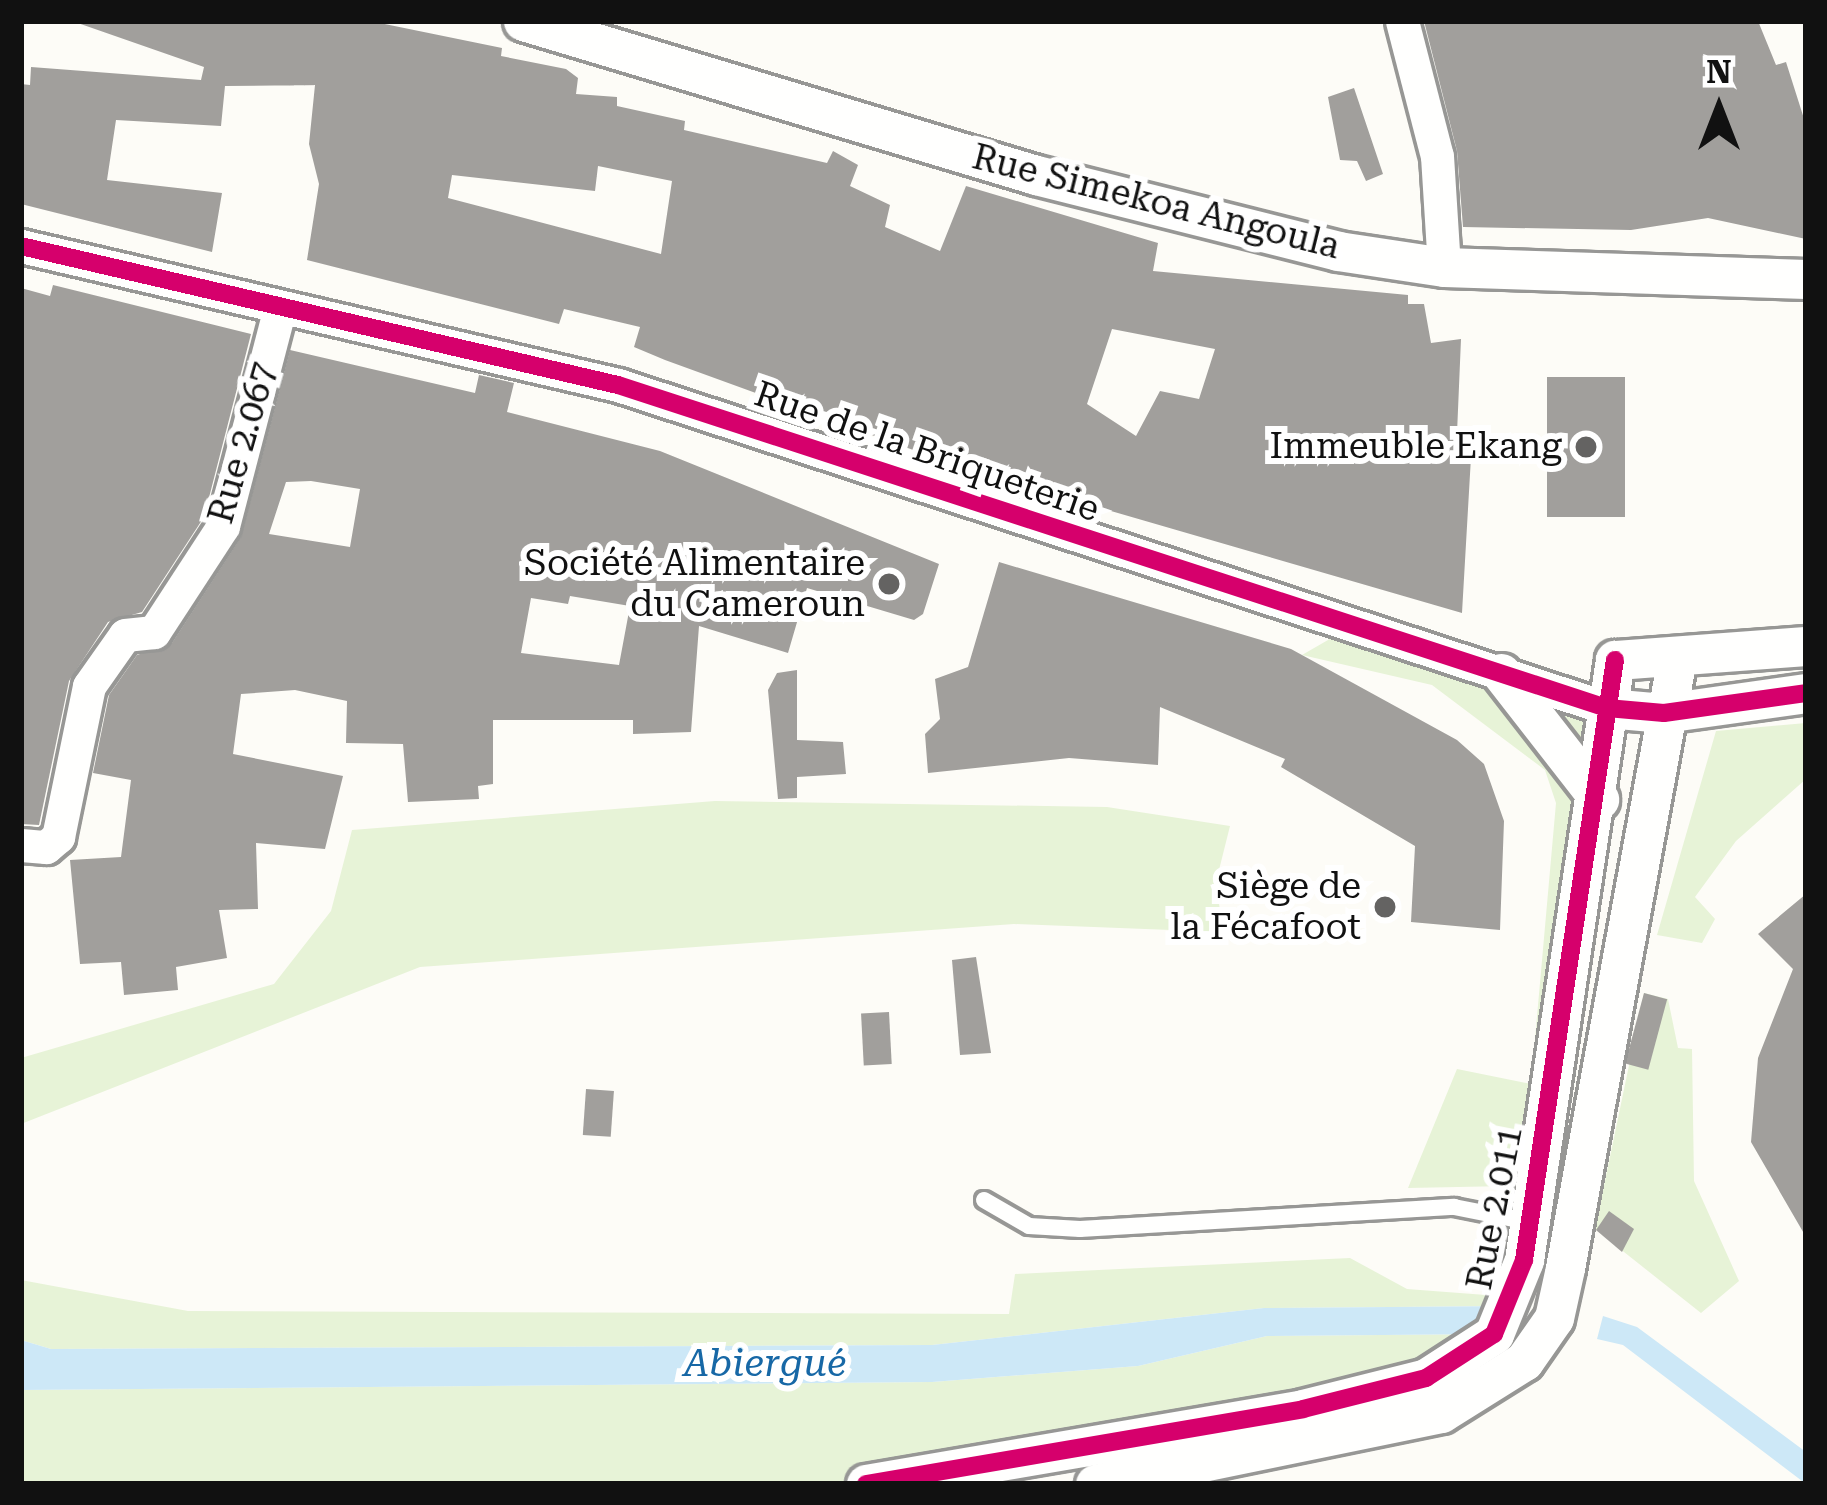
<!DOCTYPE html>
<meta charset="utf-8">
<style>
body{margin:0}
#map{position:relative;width:1827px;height:1505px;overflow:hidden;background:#fdfcf7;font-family:"Roboto Serif",serif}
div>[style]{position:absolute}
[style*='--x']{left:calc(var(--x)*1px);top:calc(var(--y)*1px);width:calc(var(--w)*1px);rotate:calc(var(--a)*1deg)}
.green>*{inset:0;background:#e7f3d7}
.water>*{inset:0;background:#cde8f7}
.building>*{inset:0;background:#a19f9c;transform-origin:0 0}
.roads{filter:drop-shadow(3px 0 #979795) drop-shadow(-3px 0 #979795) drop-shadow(0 3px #979795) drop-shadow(0 -3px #979795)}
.service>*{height:16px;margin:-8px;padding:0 8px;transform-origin:8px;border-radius:8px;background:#fffffe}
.minor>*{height:33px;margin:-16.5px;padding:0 16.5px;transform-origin:16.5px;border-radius:16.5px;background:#fffffe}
.tertiary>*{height:39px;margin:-19.5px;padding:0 19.5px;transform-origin:19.5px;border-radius:19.5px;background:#fffffe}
.cycleway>*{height:18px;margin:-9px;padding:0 9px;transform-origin:9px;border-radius:9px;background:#d6006c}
.dots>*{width:33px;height:33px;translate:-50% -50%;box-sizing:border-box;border:6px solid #fff;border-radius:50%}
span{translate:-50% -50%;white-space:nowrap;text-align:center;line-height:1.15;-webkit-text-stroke:12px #fff;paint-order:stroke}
.street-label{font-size:36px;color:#111}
.poi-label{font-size:36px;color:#111}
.right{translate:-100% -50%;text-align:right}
.water-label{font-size:39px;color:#1768a6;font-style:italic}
.frame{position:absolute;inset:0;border:24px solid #111;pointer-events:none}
.north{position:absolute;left:1659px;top:48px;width:120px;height:120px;-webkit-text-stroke:9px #fff;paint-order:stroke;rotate:0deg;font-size:33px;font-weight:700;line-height:48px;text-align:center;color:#111}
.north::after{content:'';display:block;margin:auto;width:42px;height:54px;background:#111;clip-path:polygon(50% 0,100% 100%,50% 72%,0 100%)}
</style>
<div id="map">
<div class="green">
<div style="clip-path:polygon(1347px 629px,1607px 708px,1510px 1306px,1264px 1308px,932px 1345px,51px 1349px,21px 1340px,21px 1280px,188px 1311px,1009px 1314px,1015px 1274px,1350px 1258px,1407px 1289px,1499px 1296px,1516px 1204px,1508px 1186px,1408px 1188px,1457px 1069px,1531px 1084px,1556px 803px,1545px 770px,1432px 685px,1302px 655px)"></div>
<div style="clip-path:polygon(1806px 723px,1806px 779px,1736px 841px,1695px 897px,1715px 919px,1702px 943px,1657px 935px,1716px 731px)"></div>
<div style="clip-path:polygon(715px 801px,1107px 807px,1230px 826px,1216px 882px,1223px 932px,1014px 924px,420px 967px,21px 1124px,21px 1058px,274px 984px,331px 911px,352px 830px)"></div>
<div style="clip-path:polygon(1644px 993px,1668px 999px,1678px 1048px,1692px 1049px,1694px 1181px,1739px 1281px,1701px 1313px,1595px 1229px)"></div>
<div style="clip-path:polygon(1494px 1334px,1463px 1361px,866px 1484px,21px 1484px,21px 1390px,932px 1382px,1138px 1366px,1267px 1336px)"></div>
</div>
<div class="water">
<div style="clip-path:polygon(1510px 1306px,1494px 1334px,1267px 1336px,1138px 1366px,932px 1382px,21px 1390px,21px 1340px,51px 1349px,932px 1345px,1264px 1308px)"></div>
<div style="clip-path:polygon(1603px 1316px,1637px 1327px,1806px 1452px,1806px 1484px,1623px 1345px,1597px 1339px)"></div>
</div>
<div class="building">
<div style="clip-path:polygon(evenodd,72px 21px,370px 21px,502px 48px,501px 56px,566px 69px,578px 78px,576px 94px,617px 97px,617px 106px,685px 121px,684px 130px,827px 163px,833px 151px,858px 165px,850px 186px,890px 205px,885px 227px,940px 251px,966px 186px,1158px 243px,1153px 271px,1408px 295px,1408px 304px,1424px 304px,1431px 343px,1461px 339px,1456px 457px,1471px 457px,1462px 613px,963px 468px,665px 360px,634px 347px,640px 327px,564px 309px,559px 324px,307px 260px,319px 184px,309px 144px,315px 85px,225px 86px,221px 126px,116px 120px,107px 180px,222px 193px,212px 252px,21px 204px,21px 84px,30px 85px,31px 67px,201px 80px,204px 67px,72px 21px,598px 166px,672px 181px,661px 254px,448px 198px,452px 175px,595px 191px,598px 166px,72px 21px,1112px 329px,1215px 349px,1199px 399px,1160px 391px,1136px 436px,1087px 404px,1112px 329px)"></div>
<div style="clip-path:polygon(1424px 21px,1758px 21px,1776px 65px,1786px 62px,1806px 125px,1806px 239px,1708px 218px,1631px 230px,1463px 227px,1457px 151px)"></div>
<div style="clip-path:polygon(1354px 88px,1383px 174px,1366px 181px,1357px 161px,1340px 160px,1328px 97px)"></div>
<div style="clip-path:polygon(53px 285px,251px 334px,204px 517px,142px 612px,108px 622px,69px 681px,39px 825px,21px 824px,21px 288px,50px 296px)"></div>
<div style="clip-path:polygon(evenodd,290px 350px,475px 393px,479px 375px,514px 383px,507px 412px,660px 451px,939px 564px,923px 614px,914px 620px,807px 588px,788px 653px,699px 626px,691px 732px,633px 734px,633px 720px,493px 720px,493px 784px,478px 786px,479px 799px,408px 802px,403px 744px,346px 743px,347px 701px,295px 690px,241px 694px,233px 754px,343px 776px,325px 849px,256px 843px,258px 909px,219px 910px,227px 958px,176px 967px,178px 990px,124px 995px,121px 962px,80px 964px,70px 860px,121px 857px,131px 780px,93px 773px,109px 695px,137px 655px,172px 643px,241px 537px,290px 350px,311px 481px,360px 489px,350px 547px,269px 534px,286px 482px,311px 481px,290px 350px,570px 596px,630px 606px,619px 665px,521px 653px,531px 598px,568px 604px,570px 596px)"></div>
<div style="left:1547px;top:377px;width:78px;height:140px"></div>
<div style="clip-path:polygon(999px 562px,1291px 649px,1457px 740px,1484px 764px,1504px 821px,1500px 930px,1411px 922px,1415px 846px,1281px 767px,1285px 759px,1160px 707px,1158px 765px,1069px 758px,928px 773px,925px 734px,940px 719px,935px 679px,968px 667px)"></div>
<div style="clip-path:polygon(797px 670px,797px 740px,843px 742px,846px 774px,797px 777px,797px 798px,778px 799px,768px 690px,777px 673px)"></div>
<div style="clip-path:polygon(1806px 894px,1806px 1237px,1751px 1142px,1758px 1058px,1793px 969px,1758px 934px)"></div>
<div style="clip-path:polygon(976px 957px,991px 1053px,960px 1055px,952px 960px)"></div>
<div style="left:1644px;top:993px;width:24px;height:73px;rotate:15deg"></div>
<div style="left:889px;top:1012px;width:52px;height:28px;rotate:87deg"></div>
<div style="left:586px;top:1089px;width:28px;height:46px;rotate:4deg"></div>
<div style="clip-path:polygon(1609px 1211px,1634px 1229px,1622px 1252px,1596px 1230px)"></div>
</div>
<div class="roads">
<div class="service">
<div style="--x:984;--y:1200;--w:52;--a:30"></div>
<div style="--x:1029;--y:1226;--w:51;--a:3.4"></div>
<div style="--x:1080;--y:1229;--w:375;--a:-3.4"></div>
<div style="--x:1454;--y:1207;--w:76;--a:11.3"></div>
</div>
<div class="minor">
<div style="--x:1402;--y:21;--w:139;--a:75.5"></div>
<div style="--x:1437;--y:156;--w:111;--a:86.4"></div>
<div style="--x:21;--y:246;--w:613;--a:13.11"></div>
<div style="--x:618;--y:385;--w:1040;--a:18.09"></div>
<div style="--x:21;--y:845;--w:25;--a:5"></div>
<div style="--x:46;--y:847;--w:16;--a:-40"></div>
<div style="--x:58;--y:837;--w:154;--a:-78.4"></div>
<div style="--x:89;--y:686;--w:62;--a:-54.8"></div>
<div style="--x:125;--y:635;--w:29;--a:-6"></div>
<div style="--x:154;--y:632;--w:126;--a:-56.9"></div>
<div style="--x:223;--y:526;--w:226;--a:-75.4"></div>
</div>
<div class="tertiary">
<div style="--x:523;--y:21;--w:536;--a:16.71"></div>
<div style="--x:1036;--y:175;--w:311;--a:14.1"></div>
<div style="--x:1338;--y:251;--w:107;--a:8.6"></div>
<div style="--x:1444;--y:267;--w:362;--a:1.9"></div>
<div style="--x:1501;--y:673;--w:160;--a:52.1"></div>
<div style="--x:1607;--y:708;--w:57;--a:5"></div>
<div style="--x:1664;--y:713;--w:143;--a:-8"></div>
<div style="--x:866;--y:1484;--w:443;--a:-9.7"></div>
<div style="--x:1303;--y:1409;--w:127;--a:-14.1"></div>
<div style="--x:1426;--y:1378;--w:81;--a:-32.9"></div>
<div style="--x:1494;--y:1334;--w:80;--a:-67.9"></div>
<div style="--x:1524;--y:1260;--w:607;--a:-81.38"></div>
<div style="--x:1615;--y:660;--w:192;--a:-4.2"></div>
<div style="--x:1095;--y:1484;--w:353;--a:-11.6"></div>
<div style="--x:1441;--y:1413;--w:98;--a:-32.1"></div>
<div style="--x:1524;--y:1361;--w:52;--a:-55.1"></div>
<div style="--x:1554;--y:1318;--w:51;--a:-77.6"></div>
<div style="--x:1565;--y:1268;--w:620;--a:-79.6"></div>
</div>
</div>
<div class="cycleway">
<div style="--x:21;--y:246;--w:613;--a:13.11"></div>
<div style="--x:618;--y:385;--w:1040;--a:18.09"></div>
<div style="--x:1607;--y:708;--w:57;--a:5"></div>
<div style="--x:1664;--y:713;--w:143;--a:-8"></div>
<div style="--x:866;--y:1484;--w:443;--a:-9.7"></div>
<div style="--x:1303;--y:1409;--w:127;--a:-14.1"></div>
<div style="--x:1426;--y:1378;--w:81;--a:-32.9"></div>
<div style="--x:1494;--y:1334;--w:80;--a:-67.9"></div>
<div style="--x:1524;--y:1260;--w:607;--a:-81.38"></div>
</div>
<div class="dots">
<div style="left:1586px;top:447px;background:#646362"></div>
<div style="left:889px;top:584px;background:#646362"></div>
<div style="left:1385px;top:907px;background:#646362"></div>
</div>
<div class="street-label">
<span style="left:1156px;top:202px;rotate:14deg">Rue Simekoa Angoula</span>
<span style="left:243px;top:443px;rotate:-74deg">Rue 2.067</span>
<span style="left:927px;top:452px;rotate:19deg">Rue de la Briqueterie</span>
<span style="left:1495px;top:1208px;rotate:-79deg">Rue 2.011</span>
</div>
<div class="poi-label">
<span class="right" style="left:1562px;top:447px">Immeuble Ekang</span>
<span class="right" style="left:865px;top:584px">Société Alimentaire<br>du Cameroun</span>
<span class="right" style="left:1361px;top:907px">Siège de<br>la Fécafoot</span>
</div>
<div class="water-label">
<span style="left:765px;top:1363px">Abiergué</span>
</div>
<div class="frame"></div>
<div class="north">N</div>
</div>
